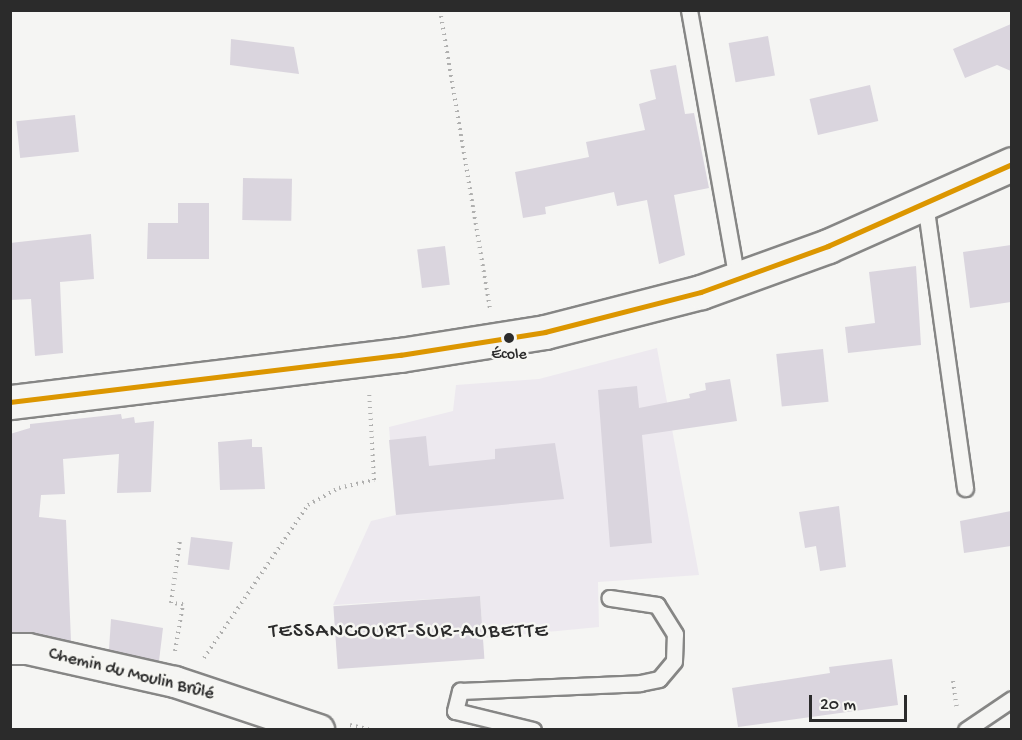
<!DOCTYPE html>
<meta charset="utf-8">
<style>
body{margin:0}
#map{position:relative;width:1022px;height:740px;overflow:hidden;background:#f5f5f3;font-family:"Gochi Hand",sans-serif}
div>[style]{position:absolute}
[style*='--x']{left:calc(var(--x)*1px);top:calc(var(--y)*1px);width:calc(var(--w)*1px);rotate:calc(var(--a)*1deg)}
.built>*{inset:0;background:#ede9ef}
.building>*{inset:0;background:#dad5de;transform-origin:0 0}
.path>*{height:4px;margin-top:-2px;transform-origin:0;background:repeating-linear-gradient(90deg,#b0b0af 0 1.5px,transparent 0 6px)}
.roads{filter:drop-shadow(2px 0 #868685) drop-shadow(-2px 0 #868685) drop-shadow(0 2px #868685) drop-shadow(0 -2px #868685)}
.service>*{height:15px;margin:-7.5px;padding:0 7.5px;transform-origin:7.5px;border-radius:7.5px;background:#f5f5f3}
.minor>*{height:30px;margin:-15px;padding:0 15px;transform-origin:15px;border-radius:15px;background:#f5f5f3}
.tertiary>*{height:33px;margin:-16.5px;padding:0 16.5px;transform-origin:16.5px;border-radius:16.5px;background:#f5f5f3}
.bus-1>*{height:4.5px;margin:-2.25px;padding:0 2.25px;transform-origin:2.25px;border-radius:2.25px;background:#dc9600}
.dots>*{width:16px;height:16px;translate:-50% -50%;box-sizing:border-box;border:3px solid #f6f6f2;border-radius:50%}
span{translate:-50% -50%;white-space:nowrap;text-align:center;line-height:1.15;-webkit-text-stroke:5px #f6f6f2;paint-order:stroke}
.bus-label{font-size:16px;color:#2b2b2b}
.street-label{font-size:18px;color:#2b2b2b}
.quarter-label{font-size:21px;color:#2b2b2b;letter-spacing:1.5px}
.frame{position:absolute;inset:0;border:12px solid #2b2b2b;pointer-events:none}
.scale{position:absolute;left:809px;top:695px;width:98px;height:27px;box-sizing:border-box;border:3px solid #2b2b2b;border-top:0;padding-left:8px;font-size:18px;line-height:21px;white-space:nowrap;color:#2b2b2b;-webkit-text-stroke:4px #f6f6f2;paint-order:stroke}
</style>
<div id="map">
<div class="built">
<div style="clip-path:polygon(657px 348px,699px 575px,598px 582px,599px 627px,483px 638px,480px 596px,333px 605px,371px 521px,396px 515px,389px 427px,453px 411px,456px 385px,539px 379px)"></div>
</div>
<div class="building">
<div style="clip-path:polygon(1011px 24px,1011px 71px,997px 65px,965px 78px,953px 49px)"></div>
<div style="left:768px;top:36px;width:40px;height:40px;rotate:80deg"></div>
<div style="clip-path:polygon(231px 39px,294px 47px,299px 74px,230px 65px)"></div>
<div style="clip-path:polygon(676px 65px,685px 114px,694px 113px,709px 188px,674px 195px,685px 255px,659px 264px,647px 200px,617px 206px,614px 192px,545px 207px,546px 214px,523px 218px,515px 172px,589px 157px,586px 142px,645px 130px,639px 104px,656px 99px,650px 70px)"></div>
<div style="left:870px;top:85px;width:37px;height:62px;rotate:77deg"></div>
<div style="left:75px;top:115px;width:37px;height:59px;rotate:84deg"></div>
<div style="left:243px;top:178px;width:49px;height:42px;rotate:1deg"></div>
<div style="clip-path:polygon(178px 203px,209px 203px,209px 259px,147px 259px,148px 223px,178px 223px)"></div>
<div style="clip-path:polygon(91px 234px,94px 279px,60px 282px,63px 353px,35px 356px,31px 299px,10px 300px,10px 243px)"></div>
<div style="clip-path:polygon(1011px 245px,1011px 302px,970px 308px,963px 252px)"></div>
<div style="left:445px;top:246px;width:39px;height:28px;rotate:83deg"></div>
<div style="clip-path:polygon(916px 266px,921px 345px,848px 353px,845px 327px,875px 323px,869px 272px)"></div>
<div style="left:823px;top:349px;width:53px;height:47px;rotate:84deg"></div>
<div style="clip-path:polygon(730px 379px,737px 421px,642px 435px,652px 543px,610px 547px,598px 390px,637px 386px,639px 408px,690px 398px,689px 394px,706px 390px,705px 383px)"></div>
<div style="clip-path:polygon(121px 414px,122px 419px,134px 417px,135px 423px,154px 421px,151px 492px,117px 493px,119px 454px,63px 459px,65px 494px,41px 495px,39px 517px,66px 520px,71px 641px,10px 632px,10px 434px,30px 428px,30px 424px)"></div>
<div style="clip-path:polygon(426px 436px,429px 466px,495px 459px,495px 449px,555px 443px,564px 499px,396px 515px,389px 440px)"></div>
<div style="clip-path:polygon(252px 439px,252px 447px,262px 447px,265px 489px,220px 490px,218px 442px)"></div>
<div style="clip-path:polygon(839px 506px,846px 567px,820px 571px,816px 546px,805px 548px,799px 512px)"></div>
<div style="clip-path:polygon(1011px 511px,1011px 546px,964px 553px,960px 521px)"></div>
<div style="left:191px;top:537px;width:42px;height:28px;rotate:7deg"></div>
<div style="left:480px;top:596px;width:63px;height:147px;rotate:86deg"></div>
<div style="clip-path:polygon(111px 619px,163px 628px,159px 661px,109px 650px)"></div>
<div style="clip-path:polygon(892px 659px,898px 705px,738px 727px,732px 688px,830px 673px,829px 667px)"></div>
</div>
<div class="path">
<div style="--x:440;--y:10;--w:302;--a:80.5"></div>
<div style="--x:175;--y:651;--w:48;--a:-80.3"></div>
<div style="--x:183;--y:604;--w:12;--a:-175"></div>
<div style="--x:171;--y:603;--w:64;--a:-81.9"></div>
<div style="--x:204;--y:658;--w:185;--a:-55.8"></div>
<div style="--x:308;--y:505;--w:35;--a:-29"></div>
<div style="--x:339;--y:488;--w:36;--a:-13"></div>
<div style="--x:374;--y:480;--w:90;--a:-93.2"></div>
<div style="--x:953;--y:681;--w:27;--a:82"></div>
<div style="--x:350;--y:725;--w:22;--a:13"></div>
</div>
<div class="roads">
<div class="service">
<div style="--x:689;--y:10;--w:273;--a:79.9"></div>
<div style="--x:925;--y:203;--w:288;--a:82"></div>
<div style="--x:533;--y:730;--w:80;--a:-166.3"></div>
<div style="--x:455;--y:711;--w:21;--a:-76"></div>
<div style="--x:460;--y:691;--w:180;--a:-2.5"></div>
<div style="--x:640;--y:683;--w:19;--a:-12"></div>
<div style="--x:659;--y:679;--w:23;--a:-50"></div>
<div style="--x:674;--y:661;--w:27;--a:-88"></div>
<div style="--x:675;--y:634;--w:34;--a:-122"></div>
<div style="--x:657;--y:605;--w:48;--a:-171.5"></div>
<div style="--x:966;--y:730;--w:55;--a:-34"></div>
</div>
<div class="minor">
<div style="--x:10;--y:649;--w:18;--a:0"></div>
<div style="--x:28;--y:649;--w:151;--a:12.7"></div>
<div style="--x:175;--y:682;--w:152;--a:18.4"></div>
</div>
<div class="tertiary">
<div style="--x:10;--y:402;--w:393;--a:-6.9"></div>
<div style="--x:400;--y:355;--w:147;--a:-9"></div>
<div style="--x:545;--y:332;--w:161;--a:-14.4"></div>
<div style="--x:701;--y:292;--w:135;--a:-19.9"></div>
<div style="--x:828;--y:246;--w:201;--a:-24"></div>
</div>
</div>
<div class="bus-1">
<div style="--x:10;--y:402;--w:393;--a:-6.9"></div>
<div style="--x:400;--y:355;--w:147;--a:-9"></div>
<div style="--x:545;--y:332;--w:161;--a:-14.4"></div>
<div style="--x:701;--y:292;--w:135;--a:-19.9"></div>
<div style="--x:828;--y:246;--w:201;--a:-24"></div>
</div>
<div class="dots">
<div style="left:509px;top:338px;background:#2b2b2b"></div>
</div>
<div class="bus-label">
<span style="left:509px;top:356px">École</span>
</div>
<div class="street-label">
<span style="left:131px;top:675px;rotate:14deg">Chemin du Moulin Brûlé</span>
</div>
<div class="quarter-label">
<span style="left:409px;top:633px">TESSANCOURT-SUR-AUBETTE</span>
</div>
<div class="frame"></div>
<div class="scale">20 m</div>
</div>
